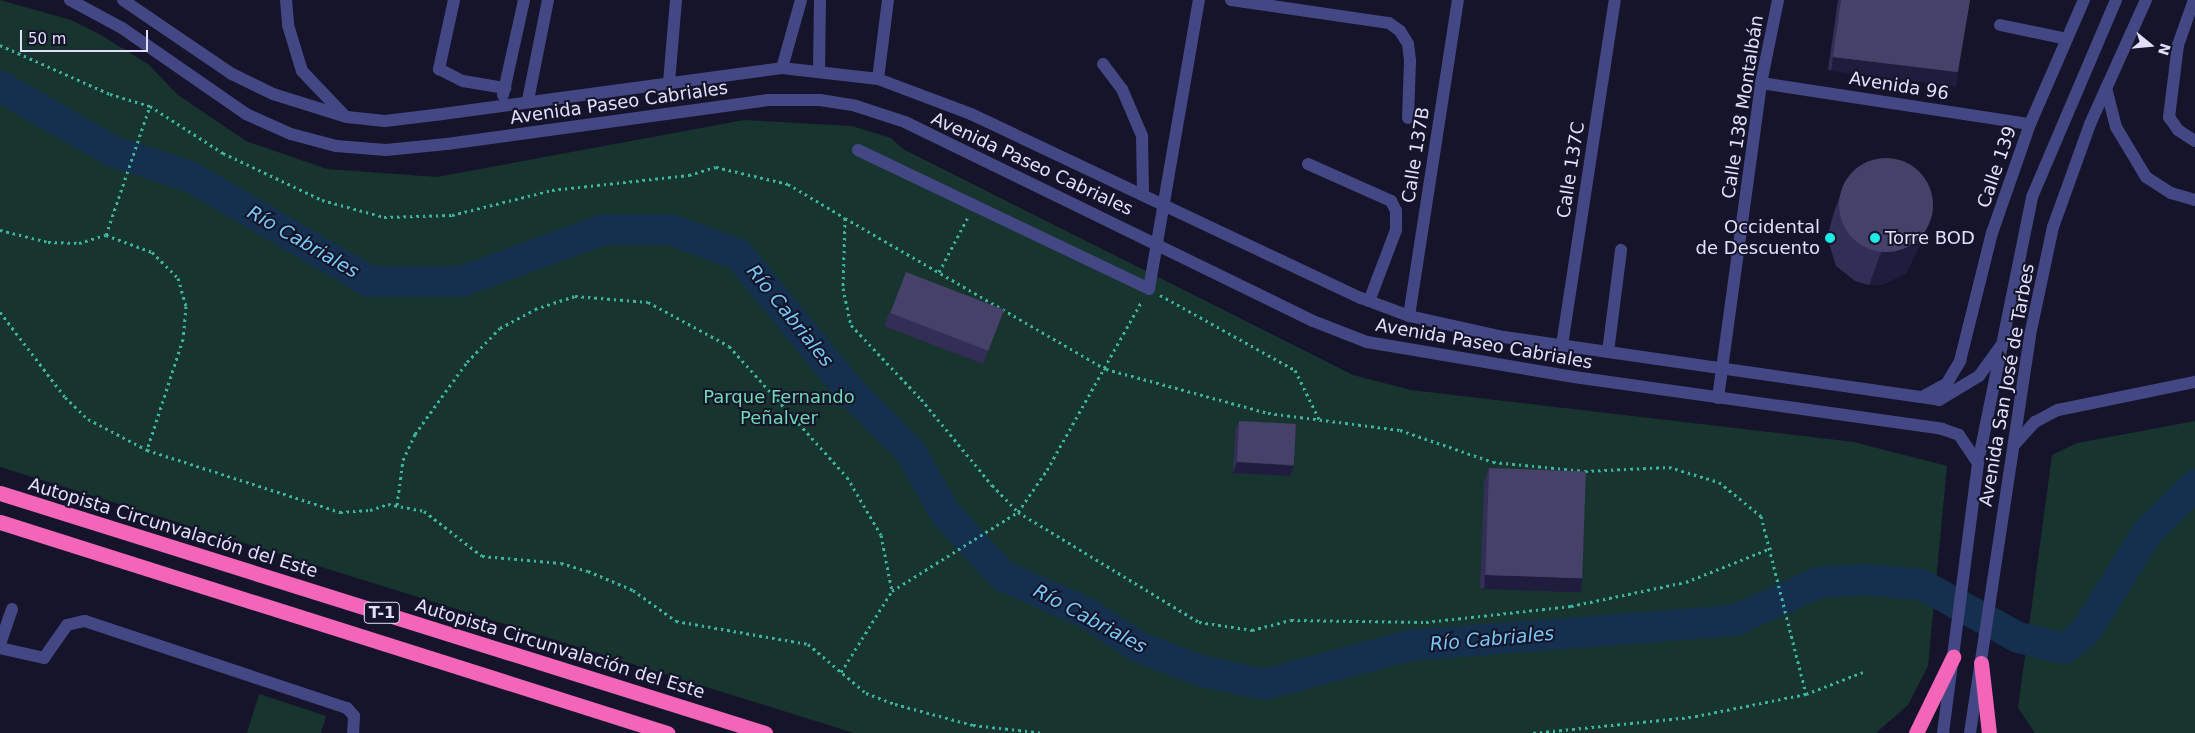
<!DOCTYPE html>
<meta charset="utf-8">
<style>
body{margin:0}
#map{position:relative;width:2195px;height:733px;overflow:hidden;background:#15142a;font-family:"DejaVu Sans",sans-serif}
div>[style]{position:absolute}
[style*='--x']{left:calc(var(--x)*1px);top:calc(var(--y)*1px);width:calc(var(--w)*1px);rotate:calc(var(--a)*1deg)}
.green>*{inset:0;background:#17342f}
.river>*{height:31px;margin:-15.5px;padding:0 15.5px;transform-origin:15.5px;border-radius:15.5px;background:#14304e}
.path>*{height:3px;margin-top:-1.5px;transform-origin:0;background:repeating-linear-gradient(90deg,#3cb49f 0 2.5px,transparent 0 6.5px)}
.minor>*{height:12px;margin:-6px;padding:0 6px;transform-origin:6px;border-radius:6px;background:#434885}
.highway>*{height:15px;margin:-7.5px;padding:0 7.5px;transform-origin:7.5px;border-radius:7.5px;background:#f265b9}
.wall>*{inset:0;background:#322e56}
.shaded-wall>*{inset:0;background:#1f1c3d;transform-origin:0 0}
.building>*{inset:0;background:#454168;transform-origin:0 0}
.round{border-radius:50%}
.dots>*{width:14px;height:14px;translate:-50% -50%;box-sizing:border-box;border:2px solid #15142a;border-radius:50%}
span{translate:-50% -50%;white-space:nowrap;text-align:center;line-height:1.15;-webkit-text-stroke:4px #15142a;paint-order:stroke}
.shield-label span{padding:1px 4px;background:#15142a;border:1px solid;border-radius:4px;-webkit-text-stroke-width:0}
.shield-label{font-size:16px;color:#e0e0fc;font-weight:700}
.street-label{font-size:18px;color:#e0e0fc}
.poi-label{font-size:18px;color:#e0e0fc}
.right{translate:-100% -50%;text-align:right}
.left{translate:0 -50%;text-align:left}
.park-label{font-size:18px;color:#70d8b2}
.water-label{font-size:19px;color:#77c8f3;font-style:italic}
.north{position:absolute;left:2125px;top:20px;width:50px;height:50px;-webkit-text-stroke:4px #15142a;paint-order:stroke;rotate:107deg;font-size:14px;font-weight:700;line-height:20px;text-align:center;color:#e0e0fc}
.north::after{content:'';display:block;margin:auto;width:18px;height:22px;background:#e0e0fc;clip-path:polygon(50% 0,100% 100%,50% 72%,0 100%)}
.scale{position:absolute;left:20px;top:30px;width:128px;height:22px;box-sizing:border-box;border:2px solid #e0e0fc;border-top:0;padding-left:6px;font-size:15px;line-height:18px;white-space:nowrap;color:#e0e0fc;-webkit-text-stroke:4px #15142a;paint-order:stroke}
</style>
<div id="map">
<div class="green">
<div style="clip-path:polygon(0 0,71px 20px,99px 34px,148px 64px,178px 95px,246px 141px,327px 169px,437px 177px,744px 120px,852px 126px,891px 138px,903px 149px,1353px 375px,1411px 390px,1854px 442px,1947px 466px,1928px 666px,1908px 705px,1876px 733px,854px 733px,0 467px)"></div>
<div style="clip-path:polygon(2195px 421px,2195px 733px,2035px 733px,2018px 708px,2052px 455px,2077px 443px)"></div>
<div style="clip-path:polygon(259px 694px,326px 716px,321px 733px,247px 733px)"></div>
</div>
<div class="river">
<div style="--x:0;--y:86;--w:129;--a:30.1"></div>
<div style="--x:112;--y:151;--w:82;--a:17.8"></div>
<div style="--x:190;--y:176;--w:208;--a:30.4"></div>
<div style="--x:369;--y:281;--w:92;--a:0"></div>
<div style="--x:461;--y:281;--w:151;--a:-20.1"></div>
<div style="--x:603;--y:229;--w:67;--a:0"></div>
<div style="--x:670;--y:229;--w:72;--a:20.2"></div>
<div style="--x:738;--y:254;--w:177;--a:50.7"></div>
<div style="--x:850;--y:391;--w:85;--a:45"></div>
<div style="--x:910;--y:451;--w:71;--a:60.6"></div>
<div style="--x:945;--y:513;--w:84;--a:47.4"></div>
<div style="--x:1002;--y:575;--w:93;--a:24.1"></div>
<div style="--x:1087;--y:613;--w:62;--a:33.2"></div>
<div style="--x:1139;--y:647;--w:68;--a:20.6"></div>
<div style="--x:1203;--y:671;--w:62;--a:12"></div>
<div style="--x:1264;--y:684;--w:150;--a:-15.1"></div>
<div style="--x:1409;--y:645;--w:326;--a:-4.4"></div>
<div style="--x:1734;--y:620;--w:92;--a:-24.3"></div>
<div style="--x:1818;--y:582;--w:45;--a:-3.8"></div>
<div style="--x:1863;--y:579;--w:58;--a:4.9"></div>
<div style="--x:1921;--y:584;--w:111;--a:28.7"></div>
<div style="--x:2018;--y:637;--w:47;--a:13.4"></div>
<div style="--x:2064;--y:648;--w:28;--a:-39"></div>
<div style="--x:2086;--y:630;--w:114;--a:-58.3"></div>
<div style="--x:2146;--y:533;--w:69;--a:-45"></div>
</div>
<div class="path">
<div style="--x:0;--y:45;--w:120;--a:24"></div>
<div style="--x:110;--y:94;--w:42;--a:16.7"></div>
<div style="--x:150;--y:106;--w:87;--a:32.8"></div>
<div style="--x:223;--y:153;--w:110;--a:25.4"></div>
<div style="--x:322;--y:200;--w:64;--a:15.3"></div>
<div style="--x:384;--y:217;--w:68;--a:-1.7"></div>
<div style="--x:452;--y:215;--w:103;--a:-14"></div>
<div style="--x:552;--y:190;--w:138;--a:-6.2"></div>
<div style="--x:689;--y:175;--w:28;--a:-17"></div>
<div style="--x:716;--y:167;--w:74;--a:13.3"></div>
<div style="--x:788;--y:184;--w:66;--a:30.8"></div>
<div style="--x:845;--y:218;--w:70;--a:91.6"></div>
<div style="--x:843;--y:288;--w:38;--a:78"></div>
<div style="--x:851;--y:325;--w:102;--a:46.6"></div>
<div style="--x:921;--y:399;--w:112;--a:50.5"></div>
<div style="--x:992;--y:485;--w:37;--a:46"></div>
<div style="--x:1018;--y:512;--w:212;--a:31.3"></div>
<div style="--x:1199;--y:622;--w:54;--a:8.6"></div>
<div style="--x:1252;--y:630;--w:40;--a:-14.4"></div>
<div style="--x:1291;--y:620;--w:135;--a:0.8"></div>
<div style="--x:1426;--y:622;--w:146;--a:-6.3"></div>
<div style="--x:1571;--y:606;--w:117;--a:-11.8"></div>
<div style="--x:1686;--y:582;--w:92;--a:-21.8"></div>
<div style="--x:845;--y:218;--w:302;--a:30.1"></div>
<div style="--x:1106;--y:369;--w:168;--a:15.2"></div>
<div style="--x:1268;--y:413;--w:133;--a:7.3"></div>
<div style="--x:1400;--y:430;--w:98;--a:19"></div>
<div style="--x:1493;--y:462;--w:92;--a:5.6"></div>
<div style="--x:1585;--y:471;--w:84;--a:-2.7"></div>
<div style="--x:1669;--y:467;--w:52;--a:16.7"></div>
<div style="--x:1719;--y:482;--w:54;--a:39"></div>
<div style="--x:1761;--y:516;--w:184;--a:75.8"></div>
<div style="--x:1806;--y:694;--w:117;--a:168.7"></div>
<div style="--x:1691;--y:717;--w:159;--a:174.2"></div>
<div style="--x:0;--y:230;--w:49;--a:14"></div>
<div style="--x:48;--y:242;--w:31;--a:2"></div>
<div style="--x:79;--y:243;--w:28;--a:-17"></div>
<div style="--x:106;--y:235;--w:49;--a:20.3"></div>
<div style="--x:152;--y:252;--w:37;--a:45"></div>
<div style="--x:178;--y:278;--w:29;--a:74"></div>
<div style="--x:186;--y:306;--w:33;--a:95"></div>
<div style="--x:183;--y:339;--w:117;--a:108"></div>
<div style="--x:106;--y:235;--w:136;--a:-71.2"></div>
<div style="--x:939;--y:272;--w:62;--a:-62.2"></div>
<div style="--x:1160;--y:295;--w:154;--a:29.1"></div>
<div style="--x:1295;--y:370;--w:55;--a:63.9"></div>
<div style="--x:0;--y:312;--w:107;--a:52.6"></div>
<div style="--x:65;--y:397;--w:32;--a:44"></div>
<div style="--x:88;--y:419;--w:67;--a:27.7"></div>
<div style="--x:147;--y:450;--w:203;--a:17.8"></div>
<div style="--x:340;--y:512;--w:30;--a:-4"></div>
<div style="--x:370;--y:510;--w:19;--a:-18"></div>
<div style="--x:388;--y:504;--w:37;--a:11"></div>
<div style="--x:424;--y:511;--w:73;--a:37.8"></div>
<div style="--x:482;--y:556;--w:79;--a:5.1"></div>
<div style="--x:561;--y:563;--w:28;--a:17"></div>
<div style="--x:588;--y:571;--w:49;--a:22.9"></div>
<div style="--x:633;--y:590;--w:53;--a:35.8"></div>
<div style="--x:676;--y:621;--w:134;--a:9.9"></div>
<div style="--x:808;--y:644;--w:76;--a:40.2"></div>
<div style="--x:866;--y:693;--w:31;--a:21"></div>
<div style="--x:895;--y:704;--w:81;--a:15.1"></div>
<div style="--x:973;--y:725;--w:71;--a:6.4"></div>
<div style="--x:397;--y:505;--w:45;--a:-82.4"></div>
<div style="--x:403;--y:460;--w:29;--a:-65"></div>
<div style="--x:415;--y:434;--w:89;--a:-54.2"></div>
<div style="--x:467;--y:362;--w:47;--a:-45.9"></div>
<div style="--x:500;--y:328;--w:40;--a:-28"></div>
<div style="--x:535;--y:309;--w:42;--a:-18"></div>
<div style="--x:575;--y:296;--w:73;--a:4.7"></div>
<div style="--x:648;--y:302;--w:92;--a:28.5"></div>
<div style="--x:729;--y:346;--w:176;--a:48"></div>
<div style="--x:847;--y:477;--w:67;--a:59.6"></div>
<div style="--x:881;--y:535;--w:57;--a:78.9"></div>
<div style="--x:841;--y:672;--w:96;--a:-57.8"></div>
<div style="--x:892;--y:591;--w:149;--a:-32.1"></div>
<div style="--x:1018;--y:512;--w:51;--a:-55.4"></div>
<div style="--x:1047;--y:470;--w:194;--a:-60.7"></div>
<div style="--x:1806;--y:694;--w:61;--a:-21.1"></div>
</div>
<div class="minor">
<div style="--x:70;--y:0;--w:59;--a:28.3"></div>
<div style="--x:122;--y:28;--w:151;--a:34.7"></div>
<div style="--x:246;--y:114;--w:49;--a:24"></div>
<div style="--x:291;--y:134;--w:47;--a:14.9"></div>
<div style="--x:336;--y:146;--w:50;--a:4.6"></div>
<div style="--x:386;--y:150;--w:61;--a:-5.6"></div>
<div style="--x:447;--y:144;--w:324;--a:-7.8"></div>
<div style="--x:768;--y:100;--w:52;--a:0"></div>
<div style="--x:820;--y:100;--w:36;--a:9"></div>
<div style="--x:856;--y:106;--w:52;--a:18.1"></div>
<div style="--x:905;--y:122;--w:454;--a:26"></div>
<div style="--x:1313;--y:321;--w:58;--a:21.3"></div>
<div style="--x:1367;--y:342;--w:210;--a:9.6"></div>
<div style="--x:1574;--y:377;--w:372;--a:8"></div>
<div style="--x:1942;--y:429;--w:18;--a:19"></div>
<div style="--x:1959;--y:435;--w:34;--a:56"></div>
<div style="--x:123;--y:0;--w:132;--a:34.2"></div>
<div style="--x:232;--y:74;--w:46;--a:26"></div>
<div style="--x:273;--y:94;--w:77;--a:17.3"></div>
<div style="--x:347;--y:117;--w:38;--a:6"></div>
<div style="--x:385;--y:121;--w:50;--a:-6.8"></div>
<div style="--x:435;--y:115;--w:350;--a:-7.7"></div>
<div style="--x:782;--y:68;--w:97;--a:6.5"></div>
<div style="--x:878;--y:79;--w:99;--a:20.6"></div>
<div style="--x:971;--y:114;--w:431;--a:25.3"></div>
<div style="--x:1361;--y:298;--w:51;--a:20.6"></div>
<div style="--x:1409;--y:316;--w:97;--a:12.5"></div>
<div style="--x:1504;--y:337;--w:440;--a:8.2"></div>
<div style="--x:1939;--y:400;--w:47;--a:-31"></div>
<div style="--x:1979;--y:376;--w:36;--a:-54"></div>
<div style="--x:286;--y:0;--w:25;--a:85"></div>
<div style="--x:288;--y:25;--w:48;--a:73.1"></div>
<div style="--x:302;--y:71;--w:62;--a:46.3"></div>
<div style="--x:454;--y:0;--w:71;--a:102.3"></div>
<div style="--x:439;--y:69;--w:27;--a:27"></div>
<div style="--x:463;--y:81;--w:43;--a:9.5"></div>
<div style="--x:1231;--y:0;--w:160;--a:8.3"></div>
<div style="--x:1389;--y:23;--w:14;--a:36"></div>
<div style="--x:1400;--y:31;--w:15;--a:58"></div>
<div style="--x:1408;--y:44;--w:17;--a:83"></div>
<div style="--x:1410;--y:61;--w:57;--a:92"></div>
<div style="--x:2194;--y:0;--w:48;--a:109.6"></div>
<div style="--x:2178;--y:45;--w:73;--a:97.1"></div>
<div style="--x:2169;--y:117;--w:16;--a:55"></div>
<div style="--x:2178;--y:130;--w:20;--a:33"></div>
<div style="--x:2000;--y:25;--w:68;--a:11.8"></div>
<div style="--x:1103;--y:64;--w:31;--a:53"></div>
<div style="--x:1122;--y:89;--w:51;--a:66.9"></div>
<div style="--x:1142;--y:136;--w:59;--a:89"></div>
<div style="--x:782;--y:68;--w:71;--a:-74.4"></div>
<div style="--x:819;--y:70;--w:70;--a:-89.2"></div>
<div style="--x:878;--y:79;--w:80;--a:-82.8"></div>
<div style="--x:669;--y:82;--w:82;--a:-85.1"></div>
<div style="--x:1761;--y:83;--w:272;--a:8.7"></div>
<div style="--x:2106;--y:88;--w:40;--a:75.6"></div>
<div style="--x:2116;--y:127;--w:58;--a:59"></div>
<div style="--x:2146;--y:177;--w:30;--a:33"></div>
<div style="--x:2171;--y:193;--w:25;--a:16"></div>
<div style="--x:503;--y:95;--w:97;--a:-77.5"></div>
<div style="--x:528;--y:100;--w:102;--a:-78.7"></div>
<div style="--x:858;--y:150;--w:322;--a:25.5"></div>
<div style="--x:1149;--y:289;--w:293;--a:-80.2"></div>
<div style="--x:1308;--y:164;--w:91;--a:24"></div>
<div style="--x:1391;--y:201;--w:11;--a:63"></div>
<div style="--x:1396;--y:211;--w:19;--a:90"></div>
<div style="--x:1396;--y:230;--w:76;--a:110.8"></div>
<div style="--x:1409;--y:316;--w:320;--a:-81.2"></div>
<div style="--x:1562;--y:345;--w:349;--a:-81.3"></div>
<div style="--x:1608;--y:352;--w:103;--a:-82.7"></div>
<div style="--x:1924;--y:396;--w:26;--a:-29"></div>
<div style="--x:1947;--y:383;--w:26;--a:-59"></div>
<div style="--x:1960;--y:361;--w:132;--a:-76"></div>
<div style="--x:1992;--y:233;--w:115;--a:-70.8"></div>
<div style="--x:2030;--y:124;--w:135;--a:-66.5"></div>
<div style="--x:1718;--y:398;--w:318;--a:-82.2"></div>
<div style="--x:1761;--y:83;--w:85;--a:-78.4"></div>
<div style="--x:2015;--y:444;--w:30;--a:-48"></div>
<div style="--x:2035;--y:422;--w:26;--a:-28"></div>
<div style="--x:2058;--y:410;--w:140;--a:-11.6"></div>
<div style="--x:0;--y:644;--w:37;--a:-71"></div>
<div style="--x:0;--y:648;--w:45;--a:12.8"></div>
<div style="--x:44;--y:658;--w:40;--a:-55.1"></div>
<div style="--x:67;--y:625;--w:18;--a:-13"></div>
<div style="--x:85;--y:621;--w:276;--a:18.4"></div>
<div style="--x:347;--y:708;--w:11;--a:49"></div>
<div style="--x:354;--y:716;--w:17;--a:93"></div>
<div style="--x:1943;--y:733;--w:272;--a:-82.6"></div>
<div style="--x:1978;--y:463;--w:271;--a:-78.5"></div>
<div style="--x:2032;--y:197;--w:214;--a:-66.9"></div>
<div style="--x:1970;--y:733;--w:402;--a:-81.4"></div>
<div style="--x:2030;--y:335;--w:110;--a:-78"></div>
<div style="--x:2053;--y:227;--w:109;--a:-70.2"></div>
<div style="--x:2090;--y:124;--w:136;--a:-65.7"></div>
</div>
<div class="highway">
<div style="--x:0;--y:493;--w:802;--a:17.42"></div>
<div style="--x:0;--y:522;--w:700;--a:17.55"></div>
<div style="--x:1981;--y:663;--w:70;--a:83.5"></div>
<div style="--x:1916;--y:733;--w:85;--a:-64"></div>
</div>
<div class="wall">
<div style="clip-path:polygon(1838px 0,1970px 0,1954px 85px,1828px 70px)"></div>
<div style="clip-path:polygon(1846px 180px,1922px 240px,1906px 273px,1882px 285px,1869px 285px,1855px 281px,1836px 266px,1827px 237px,1834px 212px)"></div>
<div style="clip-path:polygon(1004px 310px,983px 364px,884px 326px,889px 313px)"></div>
<div style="clip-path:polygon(1239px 421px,1294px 466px,1290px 476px,1233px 473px,1235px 431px)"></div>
<div style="clip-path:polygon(1489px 468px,1582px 578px,1577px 591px,1480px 588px,1484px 482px)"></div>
</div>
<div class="shaded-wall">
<div style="left:1833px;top:57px;width:126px;height:14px;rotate:7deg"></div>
<div style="clip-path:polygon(1934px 208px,1922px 240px,1906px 273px,1882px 285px,1869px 285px,1881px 253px)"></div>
<div style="clip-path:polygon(1237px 462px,1294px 466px,1290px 476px,1233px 473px)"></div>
<div style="left:1485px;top:575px;width:97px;height:14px;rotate:2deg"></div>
</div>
<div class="building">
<div style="clip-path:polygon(1841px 0,1970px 0,1958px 72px,1833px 57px)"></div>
<div class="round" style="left:1839px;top:158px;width:94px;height:94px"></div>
<div style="left:906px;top:272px;width:105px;height:44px;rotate:21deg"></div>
<div style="left:1239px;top:421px;width:57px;height:41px;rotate:3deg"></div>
<div style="left:1489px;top:468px;width:97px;height:107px;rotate:2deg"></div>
</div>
<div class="dots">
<div style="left:1830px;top:238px;background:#1debe8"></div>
<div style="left:1875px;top:238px;background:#1debe8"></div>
</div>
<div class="shield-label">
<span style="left:382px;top:613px">T-1</span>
</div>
<div class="street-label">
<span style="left:1899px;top:86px;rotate:9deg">Avenida 96</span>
<span style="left:619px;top:103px;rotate:-8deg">Avenida Paseo Cabriales</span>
<span style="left:1743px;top:107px;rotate:-81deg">Calle 138 Montalbán</span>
<span style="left:1416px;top:155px;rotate:-81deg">Calle 137B</span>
<span style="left:1032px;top:164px;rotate:25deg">Avenida Paseo Cabriales</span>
<span style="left:1997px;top:167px;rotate:-71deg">Calle 139</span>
<span style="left:1571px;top:170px;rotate:-81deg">Calle 137C</span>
<span style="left:1484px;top:344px;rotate:10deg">Avenida Paseo Cabriales</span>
<span style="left:2007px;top:385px;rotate:-80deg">Avenida San José de Tarbes</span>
<span style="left:173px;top:528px;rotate:17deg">Autopista Circunvalación del Este</span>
<span style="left:560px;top:649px;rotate:17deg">Autopista Circunvalación del Este</span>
</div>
<div class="poi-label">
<span class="right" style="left:1820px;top:238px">Occidental<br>de Descuento</span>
<span class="left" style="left:1885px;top:238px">Torre BOD</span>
</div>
<div class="park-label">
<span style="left:779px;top:408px">Parque Fernando<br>Peñalver</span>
</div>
<div class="water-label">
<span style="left:303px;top:242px;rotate:30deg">Río Cabriales</span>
<span style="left:790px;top:316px;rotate:51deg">Río Cabriales</span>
<span style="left:1090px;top:619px;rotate:28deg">Río Cabriales</span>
<span style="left:1492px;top:639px;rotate:-5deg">Río Cabriales</span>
</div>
<div class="north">N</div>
<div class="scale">50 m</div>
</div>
